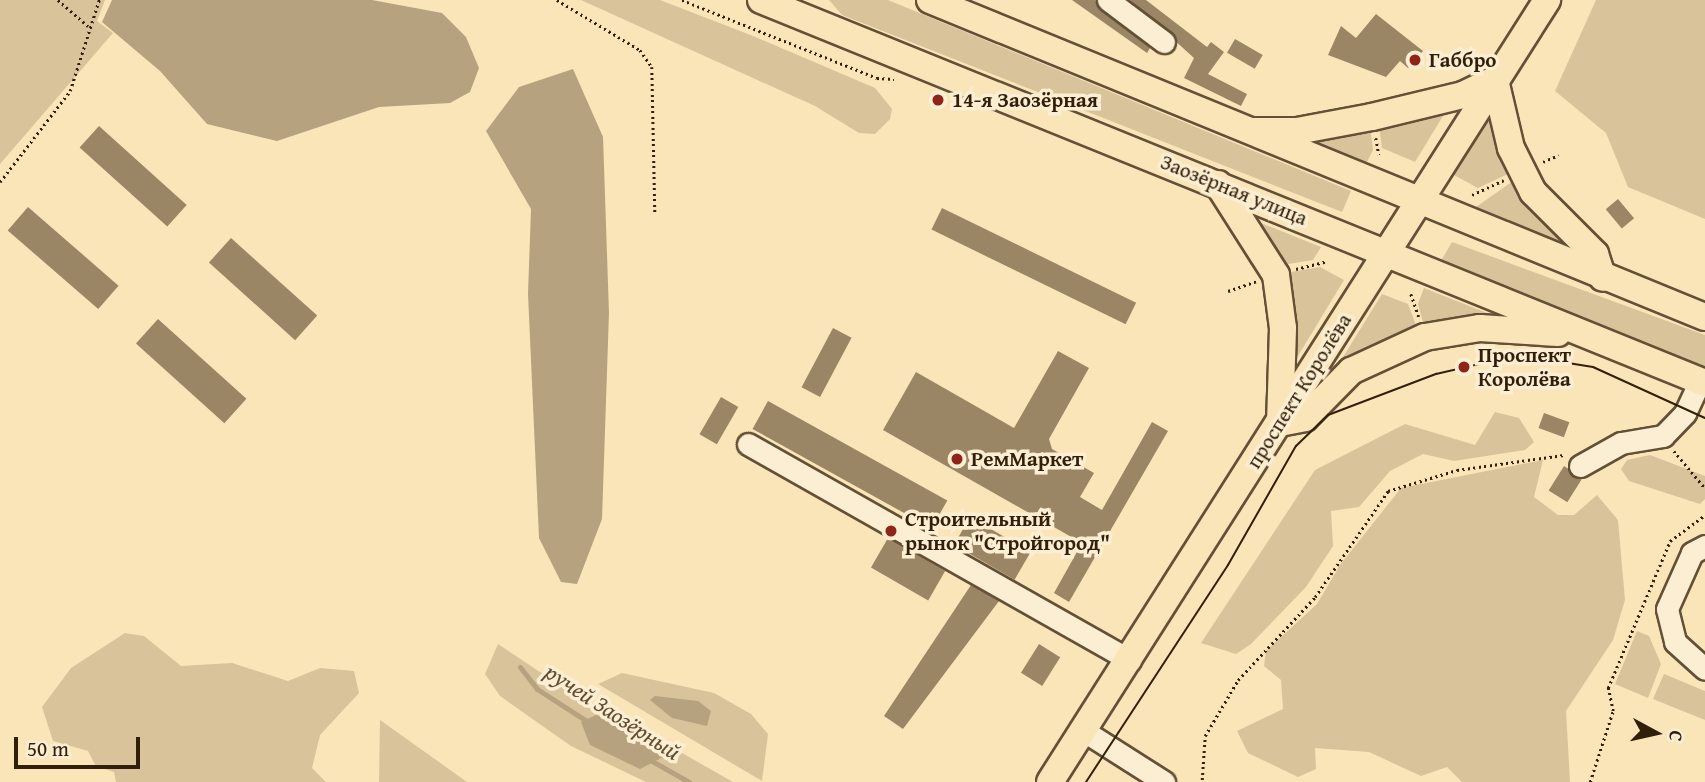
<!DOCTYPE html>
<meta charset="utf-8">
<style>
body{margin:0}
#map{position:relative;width:1705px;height:782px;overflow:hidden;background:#fae5b9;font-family:"Gentium Book Plus",serif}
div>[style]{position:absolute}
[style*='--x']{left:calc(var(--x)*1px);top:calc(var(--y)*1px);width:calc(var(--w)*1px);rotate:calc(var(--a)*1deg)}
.green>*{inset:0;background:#d8c39b}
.water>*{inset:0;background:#b6a27e}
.stream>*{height:5px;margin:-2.5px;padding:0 2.5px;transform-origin:2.5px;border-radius:2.5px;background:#b6a27e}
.building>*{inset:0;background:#9a8665;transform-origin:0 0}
.path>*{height:2.5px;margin-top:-1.25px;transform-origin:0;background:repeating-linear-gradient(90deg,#311f0b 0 2px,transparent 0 5.5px)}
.roads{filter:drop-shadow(2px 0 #635036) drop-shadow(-2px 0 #635036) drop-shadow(0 2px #635036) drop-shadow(0 -2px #635036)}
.minor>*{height:21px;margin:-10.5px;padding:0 10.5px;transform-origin:10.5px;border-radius:10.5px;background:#fceed2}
.major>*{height:26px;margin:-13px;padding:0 13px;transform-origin:13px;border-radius:13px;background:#fae5b9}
.tram>*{height:2px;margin:-1px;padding:0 1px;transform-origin:1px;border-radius:1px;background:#311f0b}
.dots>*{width:19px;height:19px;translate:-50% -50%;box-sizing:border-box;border:4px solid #fceed2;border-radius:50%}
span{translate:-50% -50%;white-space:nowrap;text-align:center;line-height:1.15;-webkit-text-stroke:7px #fceed2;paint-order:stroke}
.poi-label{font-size:21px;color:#311f0b;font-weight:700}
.left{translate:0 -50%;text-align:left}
.street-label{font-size:21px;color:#311f0b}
.water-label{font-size:23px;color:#604d33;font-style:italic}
.north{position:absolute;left:1621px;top:698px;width:70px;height:70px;-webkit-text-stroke:5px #fceed2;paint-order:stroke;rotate:98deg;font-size:19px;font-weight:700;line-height:28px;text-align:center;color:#311f0b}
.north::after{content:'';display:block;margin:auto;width:24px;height:32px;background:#311f0b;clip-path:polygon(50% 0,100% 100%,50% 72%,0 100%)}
.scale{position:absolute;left:14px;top:737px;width:126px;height:32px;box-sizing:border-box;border:4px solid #311f0b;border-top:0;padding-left:9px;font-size:21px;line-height:24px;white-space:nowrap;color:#311f0b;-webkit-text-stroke:5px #fceed2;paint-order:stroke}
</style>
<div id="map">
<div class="green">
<div style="clip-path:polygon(0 0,105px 0,97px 21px,113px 33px,0 164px)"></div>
<div style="clip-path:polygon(581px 0,660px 0,753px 36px,875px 88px,892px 109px,890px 119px,875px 134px,859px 133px,815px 106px)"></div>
<div style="clip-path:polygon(829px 0,888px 0,1351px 191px,1342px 212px,842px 15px)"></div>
<div style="clip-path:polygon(1596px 0,1705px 0,1705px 219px,1628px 187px,1606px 133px,1555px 91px)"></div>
<div style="clip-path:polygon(1446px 111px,1415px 162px,1382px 148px,1379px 126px)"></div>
<div style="clip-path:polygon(1493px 112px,1512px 172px,1478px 188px,1454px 175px)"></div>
<div style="clip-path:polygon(1370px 127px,1373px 150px,1366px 164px,1304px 138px)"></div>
<div style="clip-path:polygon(1516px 179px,1537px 213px,1568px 246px,1476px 207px)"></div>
<div style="clip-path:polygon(1261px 223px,1321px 247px,1313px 260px,1282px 265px)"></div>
<div style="clip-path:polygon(1452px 242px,1705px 335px,1705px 369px,1441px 261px)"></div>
<div style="clip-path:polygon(1320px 267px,1344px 280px,1287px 374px,1285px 273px)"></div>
<div style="clip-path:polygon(1424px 288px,1497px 317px,1424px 326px,1418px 304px)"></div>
<div style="clip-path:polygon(1382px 294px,1408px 304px,1417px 328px,1335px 370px)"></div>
<div style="clip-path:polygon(1495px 412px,1519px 418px,1534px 442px,1525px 450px,1454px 461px,1423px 454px,1390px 471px,1359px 507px,1331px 511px,1333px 546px,1306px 587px,1251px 644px,1236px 654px,1201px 643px,1315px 470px,1405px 424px,1475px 445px)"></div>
<div style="clip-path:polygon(1650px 455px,1705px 476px,1705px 499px,1700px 504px,1629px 481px,1621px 469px,1627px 460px)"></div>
<div style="clip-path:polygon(1543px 460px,1534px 497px,1558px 515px,1574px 515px,1597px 495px,1618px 520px,1625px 600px,1613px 640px,1566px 711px,1570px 782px,1462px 782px,1447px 767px,1421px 776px,1369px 752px,1315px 748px,1316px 769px,1298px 777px,1248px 753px,1237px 731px,1283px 709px,1281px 680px,1264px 666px,1266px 651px,1317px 604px,1340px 565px,1401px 488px)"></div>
<div style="clip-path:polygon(1637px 631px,1649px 636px,1661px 664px,1648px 698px,1615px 684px)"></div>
<div style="clip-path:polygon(125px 633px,144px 636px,181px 666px,232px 663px,288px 681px,320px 668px,354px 671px,359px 693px,320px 735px,312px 768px,326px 782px,116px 782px,114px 772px,96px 766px,88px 751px,53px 741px,42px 707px,71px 668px)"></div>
<div style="clip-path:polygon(498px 644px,540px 672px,733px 782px,646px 782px,571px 746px,500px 696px,485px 674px)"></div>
<div style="clip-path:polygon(622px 673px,714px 693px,751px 714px,768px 734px,762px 781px,598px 684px)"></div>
<div style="clip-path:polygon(1664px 674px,1705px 691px,1705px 720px,1653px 699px)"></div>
<div style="clip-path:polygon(380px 720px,467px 782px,379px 782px)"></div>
</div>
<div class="water">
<div style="clip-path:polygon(112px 0,372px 0,442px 13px,466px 37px,479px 68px,470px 92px,450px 103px,379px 107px,277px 141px,207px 124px,160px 71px,102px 22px)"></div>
<div style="clip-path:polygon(573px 69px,603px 137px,609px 313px,602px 519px,577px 584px,561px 582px,539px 538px,528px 294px,531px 209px,486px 131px,519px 87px)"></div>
<div style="clip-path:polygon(655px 696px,698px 701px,711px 711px,707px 726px,672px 718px,650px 700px)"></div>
<div style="clip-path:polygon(596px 715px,647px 732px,663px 757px,640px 769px,590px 745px,581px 722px)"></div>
</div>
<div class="stream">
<div style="--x:520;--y:667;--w:28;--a:52"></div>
<div style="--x:537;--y:689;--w:63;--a:32.7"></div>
<div style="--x:652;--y:761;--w:43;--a:29.6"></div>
</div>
<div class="building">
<div style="clip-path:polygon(1072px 0,1095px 0,1150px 48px,1147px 53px)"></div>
<div style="clip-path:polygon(1130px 0,1146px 0,1207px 47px,1211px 42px,1224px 52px,1208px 74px,1247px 94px,1241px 106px,1184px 78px,1194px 58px)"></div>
<div style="clip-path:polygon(1376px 14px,1423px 51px,1408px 68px,1400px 61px,1386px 77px,1328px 55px,1341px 26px,1356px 38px)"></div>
<div style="left:1235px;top:39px;width:32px;height:16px;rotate:30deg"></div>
<div style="left:99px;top:126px;width:118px;height:29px;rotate:42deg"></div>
<div style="left:1618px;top:199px;width:25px;height:16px;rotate:50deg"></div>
<div style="left:28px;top:207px;width:120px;height:31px;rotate:41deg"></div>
<div style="left:942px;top:208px;width:216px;height:24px;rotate:26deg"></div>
<div style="left:231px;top:238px;width:116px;height:33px;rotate:42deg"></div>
<div style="left:158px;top:319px;width:119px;height:33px;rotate:42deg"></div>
<div style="left:833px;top:328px;width:21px;height:67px;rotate:28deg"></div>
<div style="clip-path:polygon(1058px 351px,1089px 368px,1049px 439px,1052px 449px,1094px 473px,1080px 497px,1102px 510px,1152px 422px,1168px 431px,1069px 602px,1054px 593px,1082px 543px,883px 430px,916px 372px,1014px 428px)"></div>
<div style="left:721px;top:397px;width:20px;height:43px;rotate:30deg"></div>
<div style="left:768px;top:401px;width:205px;height:32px;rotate:29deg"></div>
<div style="left:1544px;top:413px;width:27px;height:16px;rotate:20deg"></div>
<div style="left:1564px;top:466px;width:22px;height:29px;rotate:32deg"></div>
<div style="left:970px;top:517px;width:70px;height:32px;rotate:30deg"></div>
<div style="left:888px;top:538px;width:66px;height:34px;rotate:30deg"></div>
<div style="clip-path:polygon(971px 585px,999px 601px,903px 729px,884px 716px)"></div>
<div style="left:1039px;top:644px;width:25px;height:34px;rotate:32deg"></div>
</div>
<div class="path">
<div style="--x:58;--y:0;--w:40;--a:41"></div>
<div style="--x:557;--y:0;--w:97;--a:31.1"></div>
<div style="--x:640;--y:50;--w:21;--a:55"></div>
<div style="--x:652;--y:67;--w:145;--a:88.8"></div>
<div style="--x:682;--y:0;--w:210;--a:21.8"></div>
<div style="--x:877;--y:78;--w:17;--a:3"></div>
<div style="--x:1376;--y:138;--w:17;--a:80"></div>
<div style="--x:1543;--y:162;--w:17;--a:-24"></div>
<div style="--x:0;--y:182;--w:115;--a:-52.4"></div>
<div style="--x:70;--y:91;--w:96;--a:-72.3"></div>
<div style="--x:1472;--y:195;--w:35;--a:-25"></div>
<div style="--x:1296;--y:269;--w:32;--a:-14"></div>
<div style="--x:1228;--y:291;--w:31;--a:-19"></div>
<div style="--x:1411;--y:294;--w:24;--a:71"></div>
<div style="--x:1674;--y:451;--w:48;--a:50"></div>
<div style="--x:1202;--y:780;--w:44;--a:-86.1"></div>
<div style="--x:1205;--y:736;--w:65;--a:-59.5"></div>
<div style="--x:1238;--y:680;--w:113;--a:-47.1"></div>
<div style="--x:1315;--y:597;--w:129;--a:-55.4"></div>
<div style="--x:1388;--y:491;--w:72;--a:-16.9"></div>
<div style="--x:1457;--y:470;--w:108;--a:-8"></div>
<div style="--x:1590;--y:782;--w:75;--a:-72.1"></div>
<div style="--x:1613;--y:711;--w:24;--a:-102"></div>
<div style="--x:1608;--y:688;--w:160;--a:-67.1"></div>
<div style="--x:1670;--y:541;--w:44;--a:-36.6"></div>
</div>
<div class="roads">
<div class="minor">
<div style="--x:1108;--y:0;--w:70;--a:36.9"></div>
<div style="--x:748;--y:444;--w:439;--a:29.5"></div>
<div style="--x:1580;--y:466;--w:47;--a:-29.3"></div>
<div style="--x:1621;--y:443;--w:43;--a:-9.5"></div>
<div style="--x:1663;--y:436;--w:32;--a:-46"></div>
<div style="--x:1685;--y:413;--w:35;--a:-65"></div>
<div style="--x:1705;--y:546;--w:15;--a:152"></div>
<div style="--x:1692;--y:553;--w:61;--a:114.1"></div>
<div style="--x:1667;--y:609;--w:34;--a:76"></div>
<div style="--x:1675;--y:642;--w:40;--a:42"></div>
<div style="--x:1084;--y:731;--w:95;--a:32.5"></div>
</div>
<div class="major">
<div style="--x:761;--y:0;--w:1019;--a:22.08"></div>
<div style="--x:930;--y:0;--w:837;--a:22.25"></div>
<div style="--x:1495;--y:80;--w:70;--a:76.8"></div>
<div style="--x:1511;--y:148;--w:49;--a:63.4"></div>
<div style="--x:1533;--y:192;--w:88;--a:45"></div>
<div style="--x:1595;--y:254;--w:25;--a:72"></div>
<div style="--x:1253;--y:131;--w:44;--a:0"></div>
<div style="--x:1297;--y:131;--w:76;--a:-10.6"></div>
<div style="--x:1372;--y:117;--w:94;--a:-13.6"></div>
<div style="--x:1463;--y:95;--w:34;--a:-26"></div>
<div style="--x:1218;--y:184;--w:108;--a:57.5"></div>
<div style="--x:1276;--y:275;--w:53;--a:82.5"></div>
<div style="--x:1283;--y:328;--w:95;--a:91.8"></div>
<div style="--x:1280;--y:423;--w:25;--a:-11"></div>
<div style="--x:1305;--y:418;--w:66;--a:-45.6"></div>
<div style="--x:1351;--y:371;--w:81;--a:-24.7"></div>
<div style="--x:1425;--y:337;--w:56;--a:-9.3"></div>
<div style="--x:1480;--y:328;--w:78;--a:3.7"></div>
<div style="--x:1050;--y:782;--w:927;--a:-57.56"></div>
</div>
</div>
<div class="tram">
<div style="--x:1086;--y:782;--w:259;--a:-56.8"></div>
<div style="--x:1228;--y:565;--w:137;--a:-60.3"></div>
<div style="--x:1296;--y:446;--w:45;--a:-44.1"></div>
<div style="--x:1328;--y:415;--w:116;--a:-20.8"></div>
<div style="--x:1436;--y:374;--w:84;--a:-13"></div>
<div style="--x:1518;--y:355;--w:76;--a:9.1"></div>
<div style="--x:1593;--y:367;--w:123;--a:24.5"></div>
</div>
<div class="dots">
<div style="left:1415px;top:60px;background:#8f2418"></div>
<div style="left:938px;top:100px;background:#8f2418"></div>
<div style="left:1464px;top:367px;background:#8f2418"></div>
<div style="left:957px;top:459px;background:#8f2418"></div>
<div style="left:891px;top:531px;background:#8f2418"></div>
</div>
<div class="poi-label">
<span class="left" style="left:1429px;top:60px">Габбро</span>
<span class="left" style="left:952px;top:100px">14-я Заозёрная</span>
<span class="left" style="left:1478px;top:367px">Проспект<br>Королёва</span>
<span class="left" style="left:971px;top:459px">РемМаркет</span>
<span class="left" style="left:905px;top:531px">Строительный<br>рынок "Стройгород"</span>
</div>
<div class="street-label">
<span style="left:1234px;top:190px;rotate:22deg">Заозёрная улица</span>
<span style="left:1299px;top:391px;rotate:-58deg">проспект Королёва</span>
</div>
<div class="water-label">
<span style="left:613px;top:712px;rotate:33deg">ручей Заозёрный</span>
</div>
<div class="north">С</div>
<div class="scale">50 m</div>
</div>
